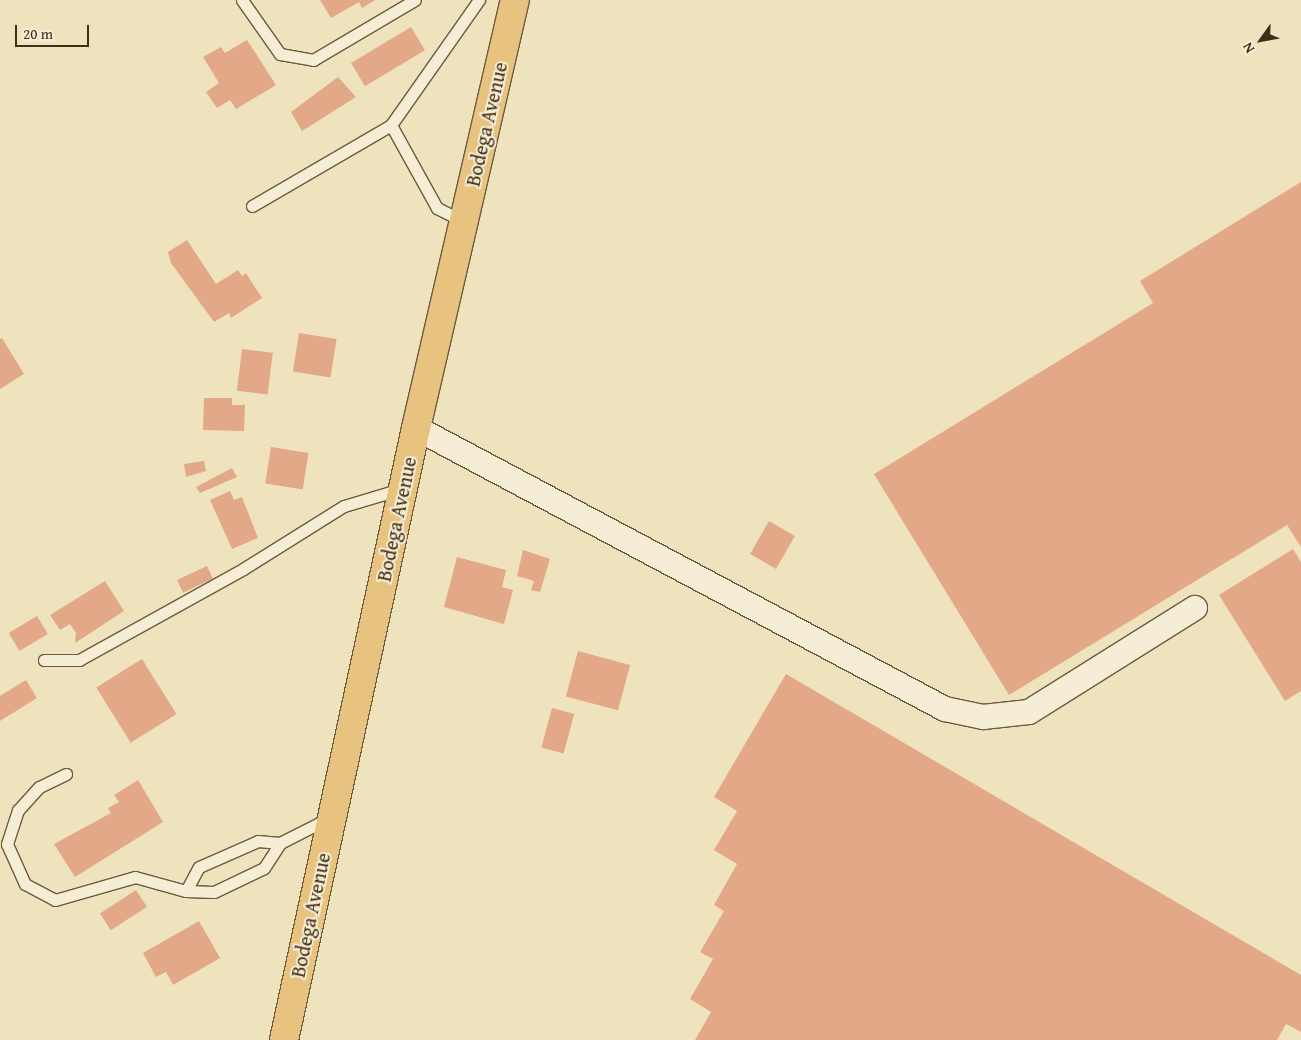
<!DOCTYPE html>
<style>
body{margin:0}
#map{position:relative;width:1301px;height:1040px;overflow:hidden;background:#efe3be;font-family:"Gentium Book Plus",serif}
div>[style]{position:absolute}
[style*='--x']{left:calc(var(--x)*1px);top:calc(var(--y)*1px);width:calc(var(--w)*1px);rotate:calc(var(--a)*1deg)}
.building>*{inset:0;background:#e2a888;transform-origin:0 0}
.roads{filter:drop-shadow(1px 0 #6c5a3f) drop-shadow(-1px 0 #6c5a3f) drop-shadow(0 1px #6c5a3f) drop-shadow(0 -1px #6c5a3f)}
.lane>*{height:11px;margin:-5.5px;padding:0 5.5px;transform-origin:5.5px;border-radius:5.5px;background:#f5edd5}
.street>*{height:24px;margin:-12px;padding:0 12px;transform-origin:12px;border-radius:12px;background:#f5edd5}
.primary>*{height:28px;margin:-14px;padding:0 14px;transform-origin:14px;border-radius:14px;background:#e8c27f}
span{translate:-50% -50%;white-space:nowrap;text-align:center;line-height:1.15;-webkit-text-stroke:4px #f5edd5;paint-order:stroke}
.street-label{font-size:20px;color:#412c15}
.north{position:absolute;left:1236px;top:15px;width:50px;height:50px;-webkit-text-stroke:4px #f5edd5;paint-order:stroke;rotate:238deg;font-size:14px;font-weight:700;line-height:20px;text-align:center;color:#412c15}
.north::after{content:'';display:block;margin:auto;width:18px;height:22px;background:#412c15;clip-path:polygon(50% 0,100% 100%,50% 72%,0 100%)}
.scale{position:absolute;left:15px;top:25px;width:74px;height:22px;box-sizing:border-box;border:2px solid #412c15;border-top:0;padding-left:6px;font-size:15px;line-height:18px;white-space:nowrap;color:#412c15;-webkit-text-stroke:4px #f5edd5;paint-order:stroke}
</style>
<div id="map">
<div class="building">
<div style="clip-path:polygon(320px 0,375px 0,362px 8px,359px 2px,331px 18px)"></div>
<div style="left:411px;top:27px;width:27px;height:70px;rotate:59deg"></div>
<div style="clip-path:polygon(247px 40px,276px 85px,236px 109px,230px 100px,217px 108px,206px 92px,219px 83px,203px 57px,221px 47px,225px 53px)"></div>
<div style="clip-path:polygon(338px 77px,356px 97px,302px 131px,291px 112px)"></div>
<div style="clip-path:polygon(1301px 182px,1301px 547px,1287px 525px,1009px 695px,874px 474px,1153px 303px,1140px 281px)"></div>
<div style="clip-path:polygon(187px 240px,216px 284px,238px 270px,242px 276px,246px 273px,262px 298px,231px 318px,229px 313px,214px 322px,171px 263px,168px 252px)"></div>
<div style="left:299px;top:333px;width:38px;height:39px;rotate:9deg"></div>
<div style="clip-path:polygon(2px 338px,24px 374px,0 389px,0 339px)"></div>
<div style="left:242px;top:349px;width:31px;height:42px;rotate:7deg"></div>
<div style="clip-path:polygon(204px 398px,232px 398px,232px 405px,245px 405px,244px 431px,203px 430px)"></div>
<div style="left:271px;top:447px;width:38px;height:37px;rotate:9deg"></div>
<div style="clip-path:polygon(204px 461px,206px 471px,186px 477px,184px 464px)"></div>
<div style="clip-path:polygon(232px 468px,237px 477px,200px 493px,196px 487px)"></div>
<div style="clip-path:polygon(230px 491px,234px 500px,242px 497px,258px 538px,232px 549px,210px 500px)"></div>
<div style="left:769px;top:521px;width:30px;height:38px;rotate:30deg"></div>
<div style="clip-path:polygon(1293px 549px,1301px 562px,1301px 691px,1285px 701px,1219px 595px)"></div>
<div style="clip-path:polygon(523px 550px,550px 559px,540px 592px,531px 590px,534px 581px,517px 576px)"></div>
<div style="clip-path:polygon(457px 557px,506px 570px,502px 587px,513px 590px,504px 624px,444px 607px)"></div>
<div style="left:207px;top:566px;width:14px;height:33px;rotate:65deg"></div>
<div style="clip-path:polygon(105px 581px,124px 611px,75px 643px,76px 633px,70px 624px,60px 630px,50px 615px)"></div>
<div style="left:37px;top:616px;width:21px;height:33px;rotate:59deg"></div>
<div style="left:578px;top:651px;width:54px;height:47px;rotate:15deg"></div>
<div style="left:142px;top:659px;width:65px;height:54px;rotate:58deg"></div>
<div style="clip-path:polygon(786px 674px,1301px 975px,1301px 1032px,1286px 1024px,1277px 1040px,695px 1040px,711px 1012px,690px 999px,713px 959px,700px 952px,724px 911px,714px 905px,737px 864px,714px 850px,737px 811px,714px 797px)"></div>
<div style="clip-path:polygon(26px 680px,37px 698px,0 721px,0 696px)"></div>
<div style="left:552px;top:708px;width:23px;height:41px;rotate:15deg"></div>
<div style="clip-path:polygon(138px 780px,163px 822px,75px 877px,54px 844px,111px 813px,108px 808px,119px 802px,114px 795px)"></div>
<div style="left:136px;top:890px;width:20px;height:43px;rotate:57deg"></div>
<div style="clip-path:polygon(199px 921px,220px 958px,173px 985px,166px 972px,156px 977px,143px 953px)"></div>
</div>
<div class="roads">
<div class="lane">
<div style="--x:242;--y:0;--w:66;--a:54.9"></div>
<div style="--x:280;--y:54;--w:34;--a:10"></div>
<div style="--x:313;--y:60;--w:118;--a:-30.5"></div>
<div style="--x:391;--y:125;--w:95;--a:61"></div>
<div style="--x:437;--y:208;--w:29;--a:27"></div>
<div style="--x:252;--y:206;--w:161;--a:-30.2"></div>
<div style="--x:391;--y:125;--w:153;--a:-54.9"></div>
<div style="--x:44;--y:660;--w:35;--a:0"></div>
<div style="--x:79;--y:660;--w:188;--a:-29"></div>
<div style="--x:243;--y:569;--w:119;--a:-32"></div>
<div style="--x:344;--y:506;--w:59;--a:-16.6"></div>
<div style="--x:66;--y:774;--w:30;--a:154"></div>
<div style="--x:39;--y:787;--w:31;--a:132"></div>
<div style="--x:18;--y:810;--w:36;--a:108"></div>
<div style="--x:7;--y:844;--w:44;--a:65.8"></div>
<div style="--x:25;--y:884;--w:34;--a:28"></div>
<div style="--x:55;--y:900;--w:83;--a:-16"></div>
<div style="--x:135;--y:877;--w:53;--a:15.4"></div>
<div style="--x:186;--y:891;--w:28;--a:2"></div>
<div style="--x:214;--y:892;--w:55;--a:-25.6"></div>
<div style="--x:264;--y:868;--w:30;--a:-57"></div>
<div style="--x:280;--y:843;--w:55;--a:-27"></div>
<div style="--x:186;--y:891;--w:27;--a:-62"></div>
<div style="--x:199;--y:867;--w:64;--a:-23.8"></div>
<div style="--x:258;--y:841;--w:22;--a:5"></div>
</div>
<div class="street">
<div style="--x:416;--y:428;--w:599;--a:27.98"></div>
<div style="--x:945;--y:709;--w:39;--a:12"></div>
<div style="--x:983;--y:717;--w:46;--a:-6.2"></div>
<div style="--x:1029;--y:712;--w:196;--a:-32.1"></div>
</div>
<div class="primary">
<div style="--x:284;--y:1040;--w:626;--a:-77.83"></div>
<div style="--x:416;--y:428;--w:439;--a:-77"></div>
</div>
</div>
<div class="street-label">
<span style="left:486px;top:124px;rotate:-77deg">Bodega Avenue</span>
<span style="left:396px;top:519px;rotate:-78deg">Bodega Avenue</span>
<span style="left:310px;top:915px;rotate:-78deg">Bodega Avenue</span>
</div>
<div class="north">N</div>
<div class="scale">20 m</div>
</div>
